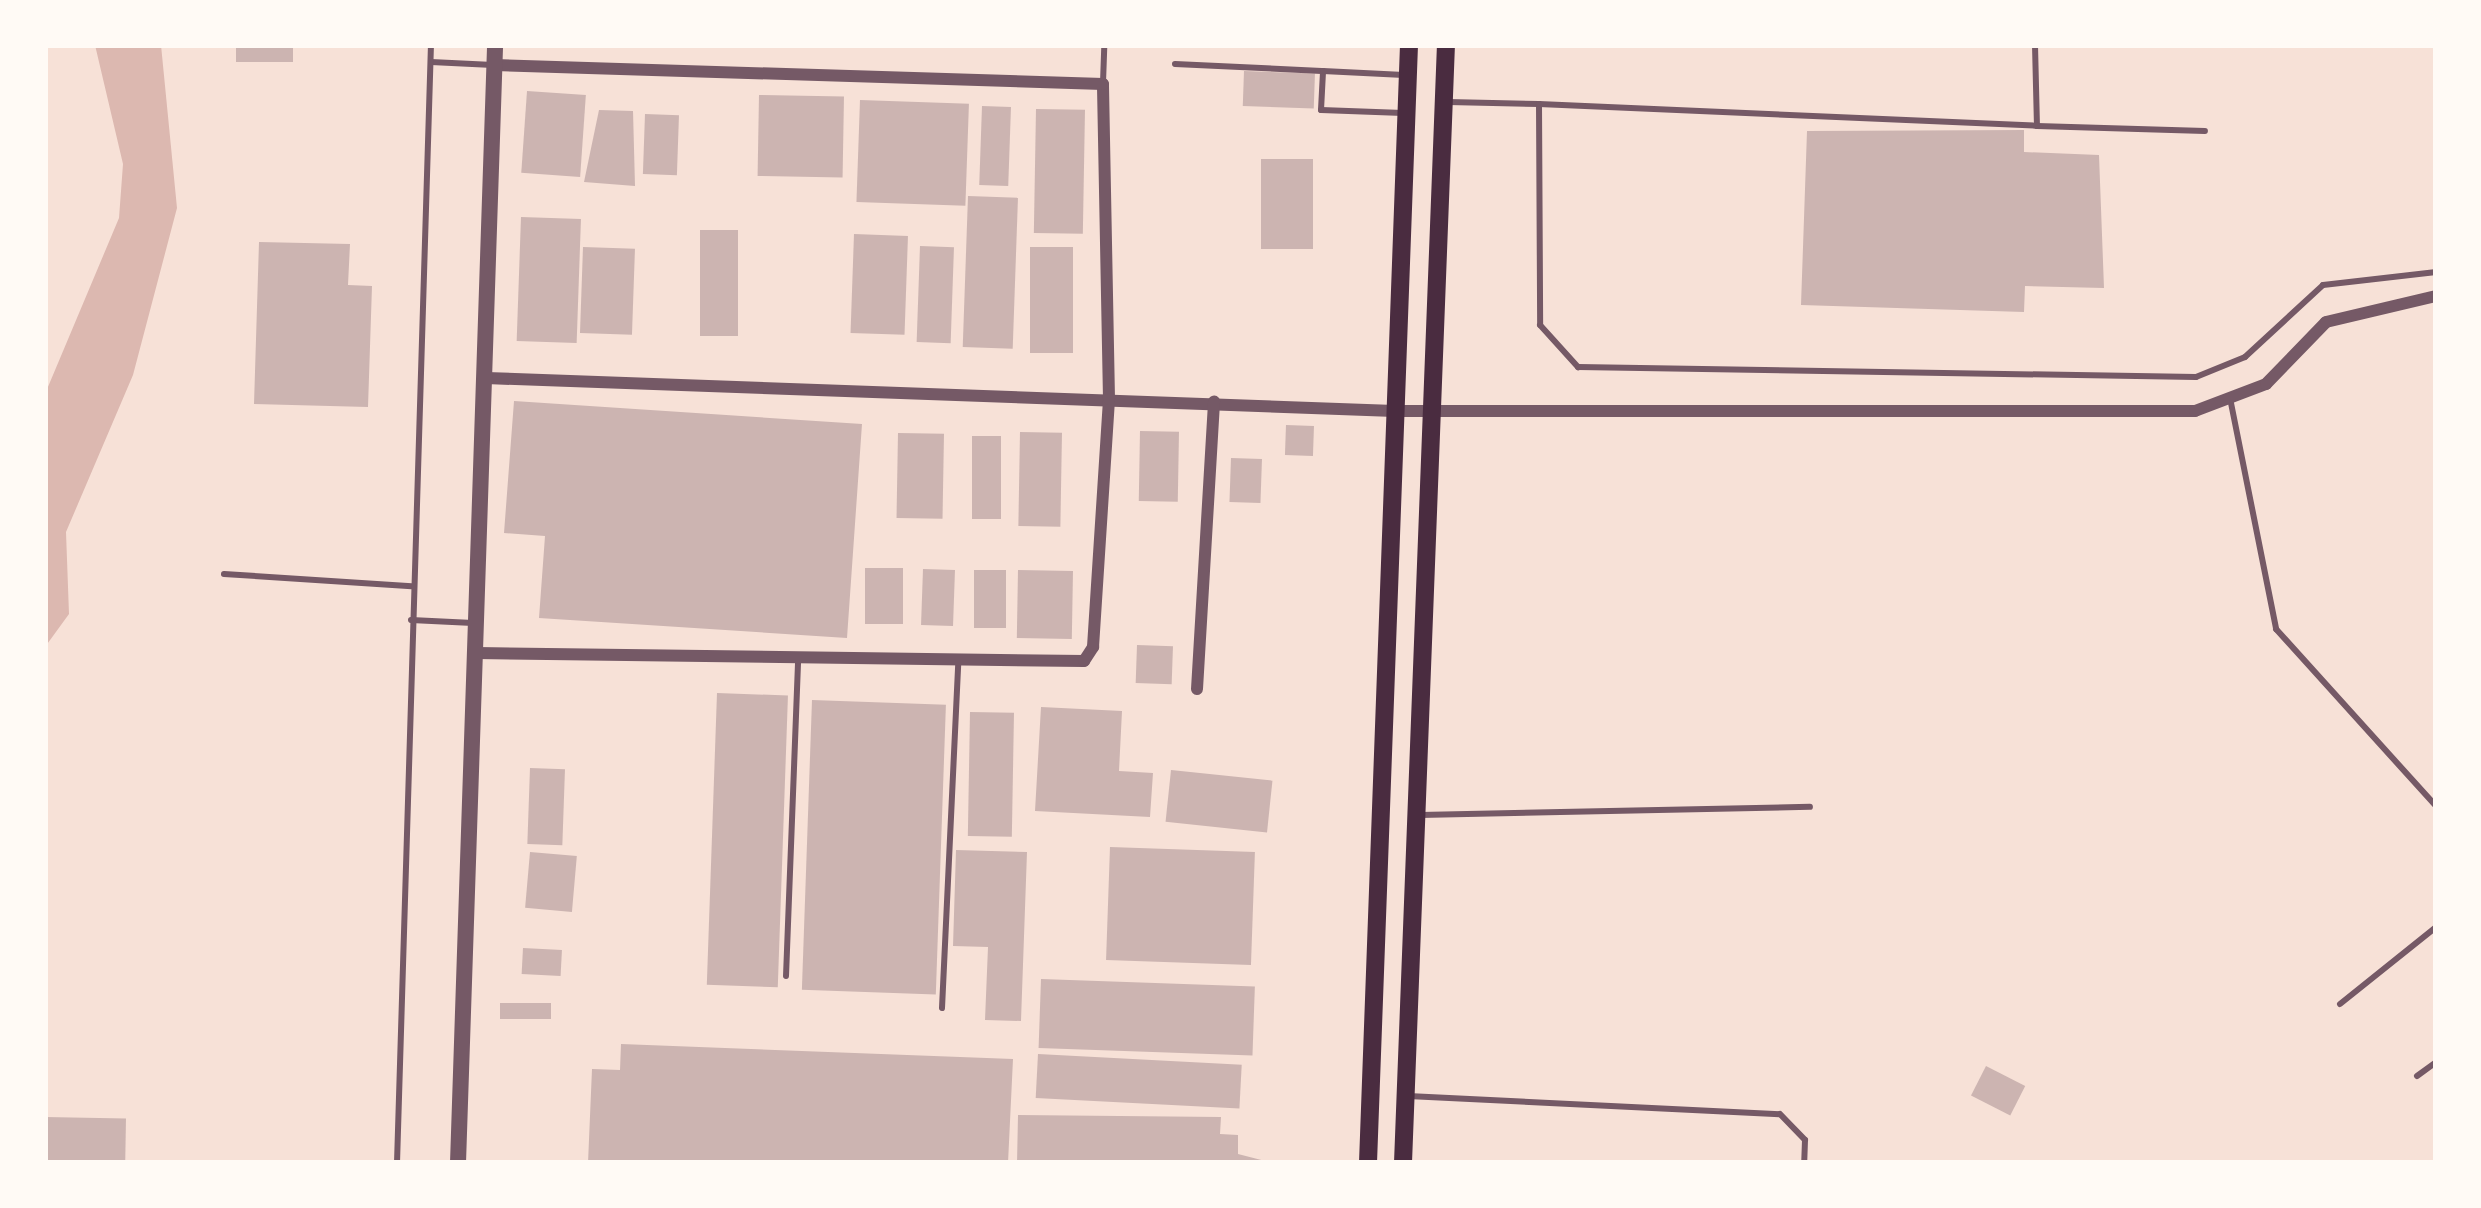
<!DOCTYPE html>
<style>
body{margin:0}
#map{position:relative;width:2481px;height:1208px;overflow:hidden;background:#f7e1d7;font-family:Commissioner,sans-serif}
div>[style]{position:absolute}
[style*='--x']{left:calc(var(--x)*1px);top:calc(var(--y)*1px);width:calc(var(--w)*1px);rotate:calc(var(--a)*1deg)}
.water>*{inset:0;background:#dcb8b0}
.building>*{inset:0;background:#ccb4b1;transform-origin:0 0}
.service>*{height:6px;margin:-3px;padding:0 3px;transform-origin:3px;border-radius:3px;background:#755966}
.minor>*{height:12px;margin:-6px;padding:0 6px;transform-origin:6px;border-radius:6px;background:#755966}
.tertiary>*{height:16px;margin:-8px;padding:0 8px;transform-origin:8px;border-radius:8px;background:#755966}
.secondary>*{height:18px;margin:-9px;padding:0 9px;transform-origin:9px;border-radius:9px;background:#4a2c40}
span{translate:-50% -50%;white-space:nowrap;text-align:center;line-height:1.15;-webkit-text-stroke:12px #fffaf5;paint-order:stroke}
.frame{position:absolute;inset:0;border:48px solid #fffaf5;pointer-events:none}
</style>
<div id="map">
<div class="water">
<div style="clip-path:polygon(95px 45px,161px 45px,177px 208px,133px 375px,66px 532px,69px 614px,45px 647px,45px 394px,119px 218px,123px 164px)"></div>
</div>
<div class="building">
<div style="left:236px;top:45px;width:57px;height:17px"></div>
<div style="left:1244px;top:71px;width:71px;height:35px;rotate:2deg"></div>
<div style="left:527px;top:91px;width:59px;height:82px;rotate:4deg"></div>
<div style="left:759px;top:95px;width:85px;height:81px;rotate:1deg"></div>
<div style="left:860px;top:100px;width:109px;height:102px;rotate:2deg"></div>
<div style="left:982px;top:106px;width:29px;height:79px;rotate:2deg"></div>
<div style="left:1036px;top:109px;width:49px;height:124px;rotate:1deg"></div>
<div style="clip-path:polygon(599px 110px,633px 111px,635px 186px,584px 182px)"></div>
<div style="left:645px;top:114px;width:34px;height:60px;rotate:2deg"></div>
<div style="clip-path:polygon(2024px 130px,2024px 152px,2099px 155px,2104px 288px,2025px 286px,2024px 312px,1801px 305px,1807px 131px)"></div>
<div style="left:1261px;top:159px;width:52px;height:90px"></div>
<div style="left:968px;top:196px;width:50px;height:151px;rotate:2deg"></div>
<div style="left:521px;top:217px;width:60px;height:124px;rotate:2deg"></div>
<div style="left:700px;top:230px;width:38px;height:106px"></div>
<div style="left:854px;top:234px;width:54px;height:99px;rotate:2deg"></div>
<div style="clip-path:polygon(259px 242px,350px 244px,348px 285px,372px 286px,368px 407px,254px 404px)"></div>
<div style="left:920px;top:246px;width:34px;height:96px;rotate:2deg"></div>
<div style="left:583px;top:247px;width:52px;height:86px;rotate:2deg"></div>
<div style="left:1030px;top:247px;width:43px;height:106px"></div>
<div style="clip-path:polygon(514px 401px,862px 424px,847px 638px,539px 618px,545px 536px,504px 533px)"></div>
<div style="left:1286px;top:425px;width:28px;height:30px;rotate:2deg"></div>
<div style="left:1140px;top:431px;width:39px;height:70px;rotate:1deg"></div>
<div style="left:1020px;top:432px;width:42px;height:94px;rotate:1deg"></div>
<div style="left:898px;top:433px;width:46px;height:85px;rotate:1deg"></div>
<div style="left:972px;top:436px;width:29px;height:83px"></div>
<div style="left:1231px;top:458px;width:31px;height:44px;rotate:2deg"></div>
<div style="left:865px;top:568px;width:38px;height:56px"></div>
<div style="left:923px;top:569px;width:32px;height:56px;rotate:2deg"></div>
<div style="left:974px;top:570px;width:32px;height:58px"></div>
<div style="left:1018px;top:570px;width:55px;height:68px;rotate:1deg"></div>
<div style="left:1137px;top:645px;width:36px;height:38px;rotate:2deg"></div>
<div style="left:717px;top:693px;width:71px;height:292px;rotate:2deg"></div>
<div style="left:812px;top:700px;width:134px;height:290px;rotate:2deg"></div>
<div style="clip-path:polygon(1041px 707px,1122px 711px,1119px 771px,1153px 773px,1150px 817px,1035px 811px)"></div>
<div style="left:970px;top:712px;width:44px;height:124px;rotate:1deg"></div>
<div style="left:530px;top:768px;width:35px;height:76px;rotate:2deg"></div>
<div style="left:1171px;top:770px;width:102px;height:52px;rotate:6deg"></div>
<div style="left:1110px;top:847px;width:145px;height:113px;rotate:2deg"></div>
<div style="clip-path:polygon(956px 850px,1027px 852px,1021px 1021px,985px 1020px,988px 947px,953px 946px)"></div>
<div style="left:530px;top:852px;width:47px;height:56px;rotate:5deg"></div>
<div style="left:523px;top:948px;width:39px;height:26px;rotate:3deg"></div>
<div style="left:1041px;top:979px;width:214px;height:69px;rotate:2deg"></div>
<div style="left:500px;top:1003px;width:51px;height:16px"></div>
<div style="clip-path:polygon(621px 1044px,1013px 1059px,1008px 1163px,588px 1163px,592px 1069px,620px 1070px)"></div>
<div style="left:1038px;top:1054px;width:204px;height:44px;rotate:3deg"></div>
<div style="left:1986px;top:1066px;width:44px;height:33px;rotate:27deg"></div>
<div style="clip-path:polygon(1018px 1115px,1221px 1117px,1220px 1134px,1238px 1135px,1238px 1154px,1273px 1163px,1017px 1163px)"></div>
<div style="left:45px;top:1117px;width:81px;height:46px;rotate:1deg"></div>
</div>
<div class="service">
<div style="--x:2035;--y:45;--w:81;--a:88.6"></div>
<div style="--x:2037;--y:126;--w:168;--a:1.7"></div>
<div style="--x:431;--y:62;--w:62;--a:2.8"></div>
<div style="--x:1175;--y:64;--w:147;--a:2.7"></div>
<div style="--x:1103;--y:83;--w:38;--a:-88"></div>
<div style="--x:1448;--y:102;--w:91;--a:1.3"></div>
<div style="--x:1539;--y:104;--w:221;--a:89.7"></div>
<div style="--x:1540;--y:325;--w:57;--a:47.9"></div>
<div style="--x:1578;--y:367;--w:618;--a:0.93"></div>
<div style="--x:2196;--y:377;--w:53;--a:-22.2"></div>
<div style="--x:2245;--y:357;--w:106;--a:-42.7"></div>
<div style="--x:2323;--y:285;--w:114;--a:-6.6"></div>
<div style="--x:1539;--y:104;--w:498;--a:2.5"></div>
<div style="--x:1403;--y:113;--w:82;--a:-177.9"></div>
<div style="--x:1321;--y:110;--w:39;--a:-87"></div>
<div style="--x:1323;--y:71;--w:81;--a:2.8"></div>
<div style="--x:2230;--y:398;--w:236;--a:78.7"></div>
<div style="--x:2276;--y:629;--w:239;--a:47.9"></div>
<div style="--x:224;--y:574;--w:188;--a:3.7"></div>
<div style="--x:411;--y:620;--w:62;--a:2.8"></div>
<div style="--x:1420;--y:815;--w:390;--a:-1.2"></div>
<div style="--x:786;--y:976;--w:316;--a:-87.8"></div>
<div style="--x:2340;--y:1004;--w:123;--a:-38.7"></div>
<div style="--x:942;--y:1008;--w:345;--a:-87.3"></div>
<div style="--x:2417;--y:1076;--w:24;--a:-36"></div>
<div style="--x:1408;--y:1096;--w:372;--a:2.8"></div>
<div style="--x:1780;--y:1114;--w:36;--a:46"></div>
<div style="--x:1805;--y:1140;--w:23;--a:92"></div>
<div style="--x:397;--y:1163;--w:1119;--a:-88.26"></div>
</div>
<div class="minor">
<div style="--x:486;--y:378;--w:909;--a:2.08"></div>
<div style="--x:1394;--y:411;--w:801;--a:0"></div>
<div style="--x:2195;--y:411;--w:76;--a:-20.8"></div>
<div style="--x:2266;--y:384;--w:86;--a:-45.9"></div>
<div style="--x:2326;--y:322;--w:113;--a:-13.3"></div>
<div style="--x:477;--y:653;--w:607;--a:0.76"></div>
<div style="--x:1084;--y:661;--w:17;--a:-57"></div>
<div style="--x:1093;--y:647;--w:249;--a:-86.3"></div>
<div style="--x:1109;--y:399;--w:315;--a:-91.1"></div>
<div style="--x:1103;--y:84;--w:608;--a:-178.21"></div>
<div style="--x:1197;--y:689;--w:288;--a:-86.6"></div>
</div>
<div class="tertiary">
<div style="--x:458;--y:1163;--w:1119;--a:-88.1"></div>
</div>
<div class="secondary">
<div style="--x:1368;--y:1163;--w:1119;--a:-87.9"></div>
<div style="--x:1403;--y:1163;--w:1119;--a:-87.8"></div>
</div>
<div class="frame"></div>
</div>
